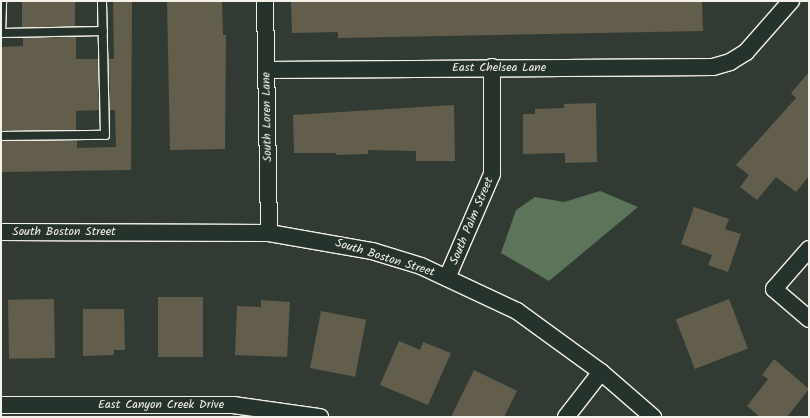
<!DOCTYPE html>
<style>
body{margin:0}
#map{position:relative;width:810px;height:418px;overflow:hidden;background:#323b33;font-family:Kalam,sans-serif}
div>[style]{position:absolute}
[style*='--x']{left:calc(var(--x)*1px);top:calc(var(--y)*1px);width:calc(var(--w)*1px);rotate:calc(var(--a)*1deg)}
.green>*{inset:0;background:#5b745a}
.building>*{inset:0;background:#635d4c;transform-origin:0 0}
.roads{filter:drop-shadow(1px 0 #f4f1e8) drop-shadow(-1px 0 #f4f1e8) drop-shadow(0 1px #f4f1e8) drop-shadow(0 -1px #f4f1e8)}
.lane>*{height:8px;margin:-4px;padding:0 4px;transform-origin:4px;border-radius:4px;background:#26332d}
.street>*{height:16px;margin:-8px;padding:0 8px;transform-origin:8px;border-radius:8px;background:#26332d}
span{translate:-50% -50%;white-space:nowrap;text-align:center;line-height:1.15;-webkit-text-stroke:3px #26332d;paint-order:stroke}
.street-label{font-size:12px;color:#f4f1e8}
.frame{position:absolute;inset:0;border:2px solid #f4f1e8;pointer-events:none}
</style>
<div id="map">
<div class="green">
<div style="clip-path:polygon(600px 191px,638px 207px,549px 281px,501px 253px,516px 210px,535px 197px,564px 202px)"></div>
</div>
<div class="building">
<div style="left:22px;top:1px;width:53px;height:26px"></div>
<div style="clip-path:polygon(113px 1px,132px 1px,131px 170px,1px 172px,1px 141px,77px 141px,77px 148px,116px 147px,115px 110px,110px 110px,109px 59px,114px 59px)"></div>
<div style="clip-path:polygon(167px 1px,222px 1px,223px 35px,226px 35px,225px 149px,170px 150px)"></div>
<div style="clip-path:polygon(291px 1px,702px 1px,703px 31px,338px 38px,338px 32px,292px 33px)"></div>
<div style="clip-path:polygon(76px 37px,76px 59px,98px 59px,99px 110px,76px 111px,76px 130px,1px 130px,1px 47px,23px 46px,23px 38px)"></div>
<div style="clip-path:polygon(809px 72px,809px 176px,796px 192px,776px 177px,757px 200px,740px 187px,749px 175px,736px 165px,796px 98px,791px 93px)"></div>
<div style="clip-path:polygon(596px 103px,597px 162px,565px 163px,565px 153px,523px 154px,523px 114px,535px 114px,535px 109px,564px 108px,564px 104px)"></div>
<div style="clip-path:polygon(454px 105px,455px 161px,416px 161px,416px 151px,368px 150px,368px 154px,336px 155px,336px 153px,294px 153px,293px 115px)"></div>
<div style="clip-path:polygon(694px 207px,729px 219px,725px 229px,741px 234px,728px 272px,708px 265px,712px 255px,681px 244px)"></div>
<div style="left:158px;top:297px;width:45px;height:60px"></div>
<div style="left:54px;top:299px;width:59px;height:46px;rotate:89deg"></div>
<div style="left:729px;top:299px;width:53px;height:57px;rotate:69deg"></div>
<div style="clip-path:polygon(261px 300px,290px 302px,287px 357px,235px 355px,237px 306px,261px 307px)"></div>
<div style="clip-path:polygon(83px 309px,124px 309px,125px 350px,114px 350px,114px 355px,83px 356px)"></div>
<div style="left:321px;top:311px;width:46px;height:58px;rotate:11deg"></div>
<div style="clip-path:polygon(399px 341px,420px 350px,423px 342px,451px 353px,428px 405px,380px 385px)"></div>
<div style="clip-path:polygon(774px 359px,809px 389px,787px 417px,760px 417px,747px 406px,768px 379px,762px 375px)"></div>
<div style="clip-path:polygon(474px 370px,517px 391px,504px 417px,451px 417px)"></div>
</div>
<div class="roads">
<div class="lane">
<div style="--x:1;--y:33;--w:32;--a:-88"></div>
<div style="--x:3;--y:33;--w:100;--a:-1.1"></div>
<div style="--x:1;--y:136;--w:104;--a:-0.6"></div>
<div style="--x:105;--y:135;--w:134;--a:-91.3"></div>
</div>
<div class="street">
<div style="--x:265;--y:1;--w:232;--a:89"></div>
<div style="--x:266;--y:70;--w:447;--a:-0.4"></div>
<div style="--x:713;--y:67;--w:18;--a:-16"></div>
<div style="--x:730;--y:62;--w:19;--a:-32"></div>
<div style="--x:746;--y:52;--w:68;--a:-48.6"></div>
<div style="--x:1;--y:232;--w:268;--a:0.2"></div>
<div style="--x:269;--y:233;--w:105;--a:9.9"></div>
<div style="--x:372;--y:251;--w:51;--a:17"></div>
<div style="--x:421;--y:266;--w:106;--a:25.1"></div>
<div style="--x:517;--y:311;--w:104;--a:36"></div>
<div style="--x:601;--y:372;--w:69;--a:40.9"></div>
<div style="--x:809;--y:249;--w:53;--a:131.2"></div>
<div style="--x:774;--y:289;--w:46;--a:40.6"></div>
<div style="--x:447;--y:278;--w:113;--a:-66.6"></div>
<div style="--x:492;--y:174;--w:107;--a:-90"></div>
<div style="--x:1;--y:405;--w:232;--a:0"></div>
<div style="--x:233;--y:405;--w:88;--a:7.9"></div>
<div style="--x:566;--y:417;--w:57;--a:-52.1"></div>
</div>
</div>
<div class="street-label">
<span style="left:499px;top:68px">East Chelsea Lane</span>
<span style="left:267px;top:117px;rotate:-91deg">South Loren Lane</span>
<span style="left:472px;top:221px;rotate:-67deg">South Palm Street</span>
<span style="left:64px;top:232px">South Boston Street</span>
<span style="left:385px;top:258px;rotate:17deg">South Boston Street</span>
<span style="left:161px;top:405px">East Canyon Creek Drive</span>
</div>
<div class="frame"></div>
</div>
